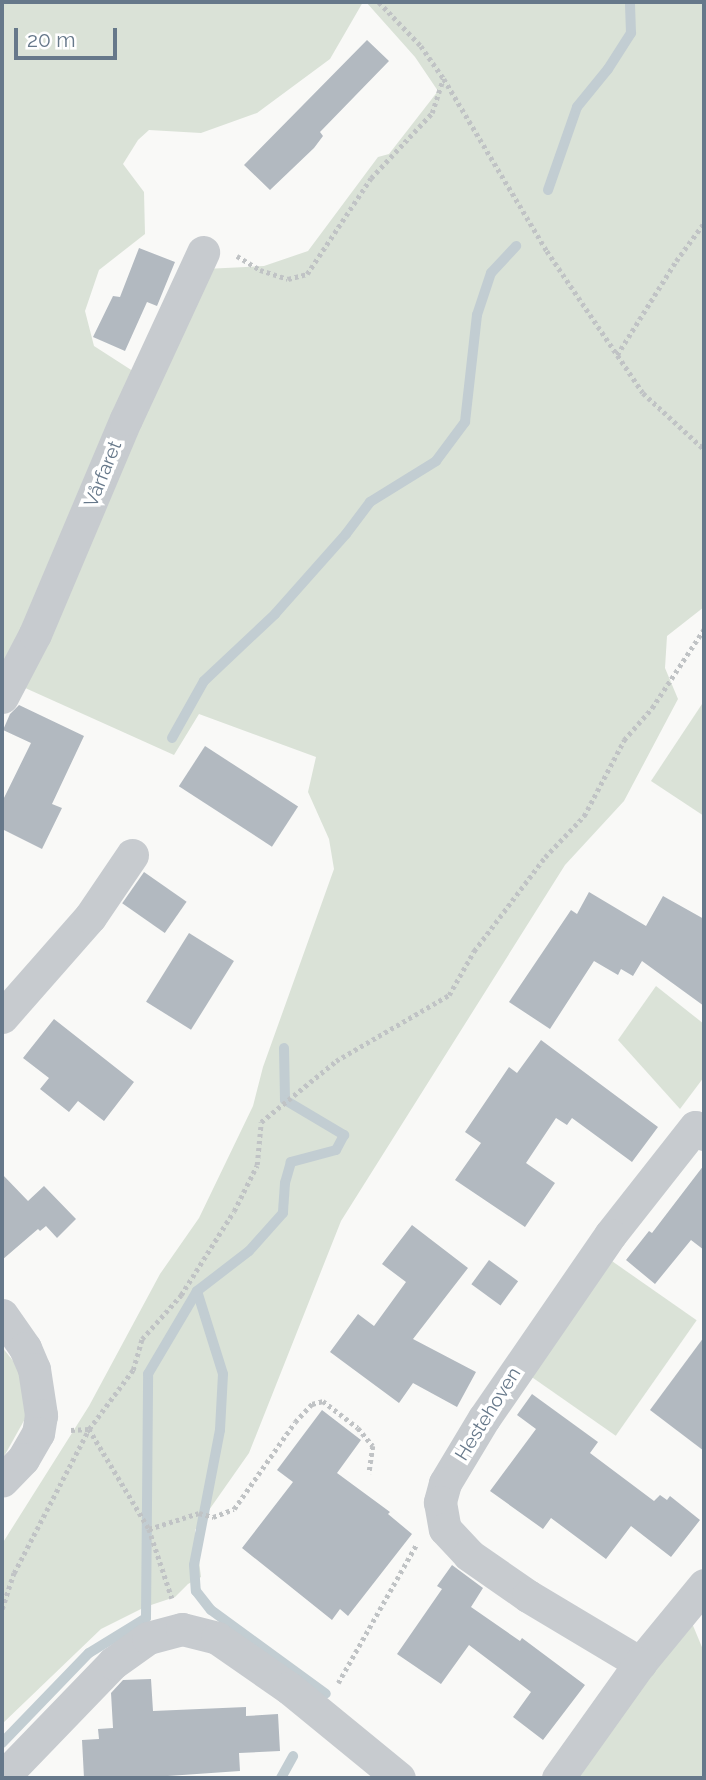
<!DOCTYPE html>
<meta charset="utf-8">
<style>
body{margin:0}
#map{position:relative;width:706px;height:1780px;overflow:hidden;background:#f9f9f7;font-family:Raleway,sans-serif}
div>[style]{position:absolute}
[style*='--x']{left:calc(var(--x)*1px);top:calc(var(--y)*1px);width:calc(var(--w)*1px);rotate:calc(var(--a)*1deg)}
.green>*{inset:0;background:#dae2d7;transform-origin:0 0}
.stream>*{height:10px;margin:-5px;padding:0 5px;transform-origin:5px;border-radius:5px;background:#c2cdd2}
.building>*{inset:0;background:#b2b9c0;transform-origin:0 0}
.path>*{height:4.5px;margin-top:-2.25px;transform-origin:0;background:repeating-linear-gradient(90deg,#c0c3c5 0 3.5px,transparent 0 7px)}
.minor>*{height:33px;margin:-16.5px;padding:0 16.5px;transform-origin:16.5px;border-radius:16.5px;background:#c7cbcf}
span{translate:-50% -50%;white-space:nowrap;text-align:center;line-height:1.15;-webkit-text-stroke:7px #fff;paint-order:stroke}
.street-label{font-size:19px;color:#66788a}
.frame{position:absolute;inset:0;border:4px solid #66788a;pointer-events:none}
.scale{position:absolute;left:14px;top:28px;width:103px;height:32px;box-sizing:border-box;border:4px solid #66788a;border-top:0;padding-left:9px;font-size:21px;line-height:24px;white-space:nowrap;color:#66788a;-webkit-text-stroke:5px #fff;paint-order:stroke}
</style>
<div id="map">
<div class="green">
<div style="clip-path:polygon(2px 2px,363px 2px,330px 59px,257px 113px,201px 133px,149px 130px,138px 140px,123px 164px,144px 192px,145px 234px,99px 270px,85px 311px,94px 346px,139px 375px,205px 269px,264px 266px,308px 251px,378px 157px,389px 154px,438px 91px,415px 57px,366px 2px,704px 2px,704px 607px,667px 636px,665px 668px,678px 699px,624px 801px,565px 865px,341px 1221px,249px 1453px,195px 1530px,201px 1577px,188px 1584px,175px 1597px,145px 1607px,101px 1629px,2px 1724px,2px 1544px,89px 1406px,160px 1274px,199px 1218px,253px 1106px,263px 1067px,334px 869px,329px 839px,308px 792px,316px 757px,199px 714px,174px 755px,23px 687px,2px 700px)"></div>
<div style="clip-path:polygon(704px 701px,704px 816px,651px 781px)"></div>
<div style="clip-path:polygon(656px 986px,704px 1024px,704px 1077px,680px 1109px,618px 1040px)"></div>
<div style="left:609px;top:1259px;width:107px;height:141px;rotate:35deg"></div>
<div style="clip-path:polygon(2px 1347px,22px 1372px,26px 1417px,2px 1460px)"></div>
<div style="clip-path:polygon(689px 1616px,704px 1652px,704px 1778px,566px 1778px)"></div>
</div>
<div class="stream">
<div style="--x:548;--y:190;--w:88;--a:-70.7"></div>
<div style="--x:577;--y:107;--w:49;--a:-50.8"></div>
<div style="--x:608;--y:69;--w:43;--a:-57.4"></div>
<div style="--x:631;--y:33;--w:31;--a:-92"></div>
<div style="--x:172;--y:738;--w:65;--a:-60.7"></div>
<div style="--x:204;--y:681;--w:98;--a:-43.3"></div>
<div style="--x:275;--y:614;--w:107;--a:-48.4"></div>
<div style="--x:346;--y:534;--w:40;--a:-53"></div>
<div style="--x:370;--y:502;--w:78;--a:-31.8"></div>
<div style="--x:436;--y:461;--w:49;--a:-53.4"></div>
<div style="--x:465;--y:422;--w:108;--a:-83.6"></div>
<div style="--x:477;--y:315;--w:44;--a:-71.6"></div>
<div style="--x:491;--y:273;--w:37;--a:-47"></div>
<div style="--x:284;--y:1048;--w:52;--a:88.9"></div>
<div style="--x:285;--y:1100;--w:69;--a:30.7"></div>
<div style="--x:344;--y:1135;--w:17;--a:118"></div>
<div style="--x:336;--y:1150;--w:47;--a:165.1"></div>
<div style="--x:291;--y:1162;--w:22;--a:106"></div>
<div style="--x:285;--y:1183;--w:30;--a:94"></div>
<div style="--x:283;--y:1213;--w:51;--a:131.8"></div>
<div style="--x:249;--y:1251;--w:66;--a:142.4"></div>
<div style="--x:197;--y:1291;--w:87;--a:72.6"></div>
<div style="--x:223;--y:1374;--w:56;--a:93.1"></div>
<div style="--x:220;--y:1430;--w:137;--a:100.9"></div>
<div style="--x:194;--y:1565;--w:26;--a:86"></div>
<div style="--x:196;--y:1591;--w:24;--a:52"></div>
<div style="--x:211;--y:1610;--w:142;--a:36.1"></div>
<div style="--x:2;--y:1743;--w:125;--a:-46"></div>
<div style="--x:89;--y:1653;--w:67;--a:-31.6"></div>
<div style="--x:146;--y:1618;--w:244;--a:-89.5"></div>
<div style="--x:148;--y:1374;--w:96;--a:-59.4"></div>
<div style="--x:281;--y:1778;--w:25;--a:-61"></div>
</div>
<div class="building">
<div style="clip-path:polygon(367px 40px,389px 61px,320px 132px,323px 136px,314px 148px,270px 190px,244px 165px)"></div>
<div style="clip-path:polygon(139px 248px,175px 262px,157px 306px,147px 302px,125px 351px,93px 337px,113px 296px,120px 297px)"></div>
<div style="clip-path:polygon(19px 705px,84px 736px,52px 804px,62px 808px,42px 849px,2px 829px,2px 802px,31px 743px,3px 730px,10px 714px)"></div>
<div style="left:205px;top:746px;width:111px;height:48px;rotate:33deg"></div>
<div style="left:144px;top:872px;width:52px;height:38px;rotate:35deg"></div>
<div style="clip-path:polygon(589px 892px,646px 926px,663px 896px,704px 919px,704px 1006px,642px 961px,633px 976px,621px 969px,618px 975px,594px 961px,550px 1029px,509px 1002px,571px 910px,577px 914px)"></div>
<div style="left:189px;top:933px;width:53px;height:81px;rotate:32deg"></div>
<div style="clip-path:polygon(54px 1019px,134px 1082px,104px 1121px,78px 1101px,69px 1112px,40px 1089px,49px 1078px,23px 1058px)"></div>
<div style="clip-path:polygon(541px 1040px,658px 1127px,632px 1162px,572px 1118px,567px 1125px,556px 1118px,526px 1163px,555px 1183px,525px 1227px,455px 1180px,481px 1143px,465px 1132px,509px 1067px,517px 1073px)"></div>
<div style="clip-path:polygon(704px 1165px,704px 1250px,691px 1240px,655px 1284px,626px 1260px,649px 1231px,652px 1233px)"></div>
<div style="clip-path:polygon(2px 1174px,28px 1201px,44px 1186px,76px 1219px,57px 1238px,46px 1226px,40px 1231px,38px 1229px,2px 1260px)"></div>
<div style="clip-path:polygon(412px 1225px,468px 1268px,413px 1339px,476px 1372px,457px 1407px,413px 1383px,399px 1403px,330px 1352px,358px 1314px,374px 1326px,406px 1282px,382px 1264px)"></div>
<div style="left:489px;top:1260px;width:36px;height:30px;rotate:36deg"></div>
<div style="clip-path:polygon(704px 1337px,704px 1451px,650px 1410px)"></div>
<div style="clip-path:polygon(532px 1394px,598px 1442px,590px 1453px,654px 1501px,660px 1495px,667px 1500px,670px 1496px,700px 1520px,671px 1557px,631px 1526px,606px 1559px,551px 1518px,543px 1529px,490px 1491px,536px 1429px,517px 1415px)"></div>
<div style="clip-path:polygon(322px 1410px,361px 1440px,337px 1473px,390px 1512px,388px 1514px,412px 1534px,348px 1616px,340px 1609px,332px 1620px,242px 1548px,293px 1482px,277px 1470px)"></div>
<div style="clip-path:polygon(452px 1565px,483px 1588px,471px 1607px,520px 1641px,522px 1638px,585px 1685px,543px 1740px,513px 1717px,531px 1692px,469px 1645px,441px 1684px,397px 1654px,442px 1589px,437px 1586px)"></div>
<div style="clip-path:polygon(151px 1679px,153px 1711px,246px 1707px,246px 1716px,278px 1714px,280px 1751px,239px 1753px,240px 1771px,139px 1778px,84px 1778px,82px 1740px,99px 1739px,98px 1729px,113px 1728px,111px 1693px,123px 1680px)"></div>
</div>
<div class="path">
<div style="--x:379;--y:2;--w:61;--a:46.3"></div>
<div style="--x:421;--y:46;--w:40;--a:55.1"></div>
<div style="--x:444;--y:79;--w:200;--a:59.1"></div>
<div style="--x:547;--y:251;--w:171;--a:55.9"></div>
<div style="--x:643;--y:393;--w:83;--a:42.6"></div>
<div style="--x:237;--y:256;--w:27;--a:31"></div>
<div style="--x:260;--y:270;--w:29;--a:18"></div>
<div style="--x:288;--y:279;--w:20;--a:-15"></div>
<div style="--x:307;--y:274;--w:115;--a:-56.3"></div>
<div style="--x:371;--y:178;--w:89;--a:-46.8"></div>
<div style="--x:432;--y:113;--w:36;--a:-72"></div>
<div style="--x:617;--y:355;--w:111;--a:-57.9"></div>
<div style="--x:676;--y:261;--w:47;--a:-53.6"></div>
<div style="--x:71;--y:1430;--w:18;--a:-3"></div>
<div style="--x:89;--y:1429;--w:117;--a:59"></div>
<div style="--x:149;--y:1529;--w:73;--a:71.6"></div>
<div style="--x:149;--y:1529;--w:52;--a:-17.7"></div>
<div style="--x:199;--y:1513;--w:15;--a:16"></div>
<div style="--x:213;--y:1517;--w:22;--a:-21"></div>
<div style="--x:234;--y:1509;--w:106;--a:-55"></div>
<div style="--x:295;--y:1422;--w:25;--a:-47"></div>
<div style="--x:312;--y:1404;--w:11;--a:-15"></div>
<div style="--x:323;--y:1401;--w:44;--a:37.6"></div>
<div style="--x:358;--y:1428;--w:23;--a:50"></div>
<div style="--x:373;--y:1446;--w:28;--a:98"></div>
<div style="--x:2;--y:1609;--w:38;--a:-72"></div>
<div style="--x:14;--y:1573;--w:162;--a:-62.5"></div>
<div style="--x:89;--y:1429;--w:74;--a:-53.3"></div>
<div style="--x:133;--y:1370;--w:32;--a:-74"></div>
<div style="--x:142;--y:1339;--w:59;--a:-48.4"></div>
<div style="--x:181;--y:1295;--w:99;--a:-57.8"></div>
<div style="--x:234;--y:1211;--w:51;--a:-63.4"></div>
<div style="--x:257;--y:1165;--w:43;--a:-84.7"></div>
<div style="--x:261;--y:1122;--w:97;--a:-39.1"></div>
<div style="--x:336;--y:1061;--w:131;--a:-30.3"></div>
<div style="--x:449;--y:995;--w:51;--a:-60.4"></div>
<div style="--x:474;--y:951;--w:118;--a:-52.9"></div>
<div style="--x:545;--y:857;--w:57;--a:-46.4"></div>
<div style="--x:584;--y:816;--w:86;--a:-62.2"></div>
<div style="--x:624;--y:740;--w:43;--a:-48.8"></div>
<div style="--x:652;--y:708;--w:95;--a:-56.6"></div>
<div style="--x:338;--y:1683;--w:159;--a:-60.5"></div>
</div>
<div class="minor">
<div style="--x:2;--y:697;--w:71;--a:-62.4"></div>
<div style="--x:35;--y:634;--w:233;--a:-67.1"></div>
<div style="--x:126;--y:419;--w:184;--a:-65.2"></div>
<div style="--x:2;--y:1017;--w:133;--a:-48.7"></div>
<div style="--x:90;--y:917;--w:75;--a:-55.9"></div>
<div style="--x:704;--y:1134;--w:11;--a:-142"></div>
<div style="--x:695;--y:1127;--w:137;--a:128.2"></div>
<div style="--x:610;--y:1235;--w:222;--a:124.5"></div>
<div style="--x:484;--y:1418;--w:76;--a:121"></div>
<div style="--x:445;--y:1483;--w:20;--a:105"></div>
<div style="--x:440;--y:1502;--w:27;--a:80"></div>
<div style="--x:445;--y:1529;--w:35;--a:47"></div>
<div style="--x:469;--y:1555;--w:72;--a:34.8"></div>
<div style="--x:528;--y:1596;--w:131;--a:30.9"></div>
<div style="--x:640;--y:1663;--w:101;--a:-50.6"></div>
<div style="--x:2;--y:1315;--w:40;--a:55.1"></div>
<div style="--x:25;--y:1348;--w:23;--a:67"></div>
<div style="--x:34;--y:1369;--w:47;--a:81.3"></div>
<div style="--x:41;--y:1415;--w:18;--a:99"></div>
<div style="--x:38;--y:1433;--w:30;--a:120"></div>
<div style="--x:23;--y:1459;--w:30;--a:134"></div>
<div style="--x:2;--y:1778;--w:160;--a:-46"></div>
<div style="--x:113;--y:1663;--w:43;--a:-35.5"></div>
<div style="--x:148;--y:1638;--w:35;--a:-15"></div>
<div style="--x:182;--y:1629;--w:36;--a:14"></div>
<div style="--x:217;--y:1638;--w:88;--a:34.8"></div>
<div style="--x:289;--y:1688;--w:142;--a:39.3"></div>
<div style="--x:558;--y:1778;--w:141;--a:-54.5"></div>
</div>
<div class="street-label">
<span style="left:103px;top:474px;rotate:-68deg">Vårfaret</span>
<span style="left:488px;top:1414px;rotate:-58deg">Hestehoven</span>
</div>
<div class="frame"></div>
<div class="scale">20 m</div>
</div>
